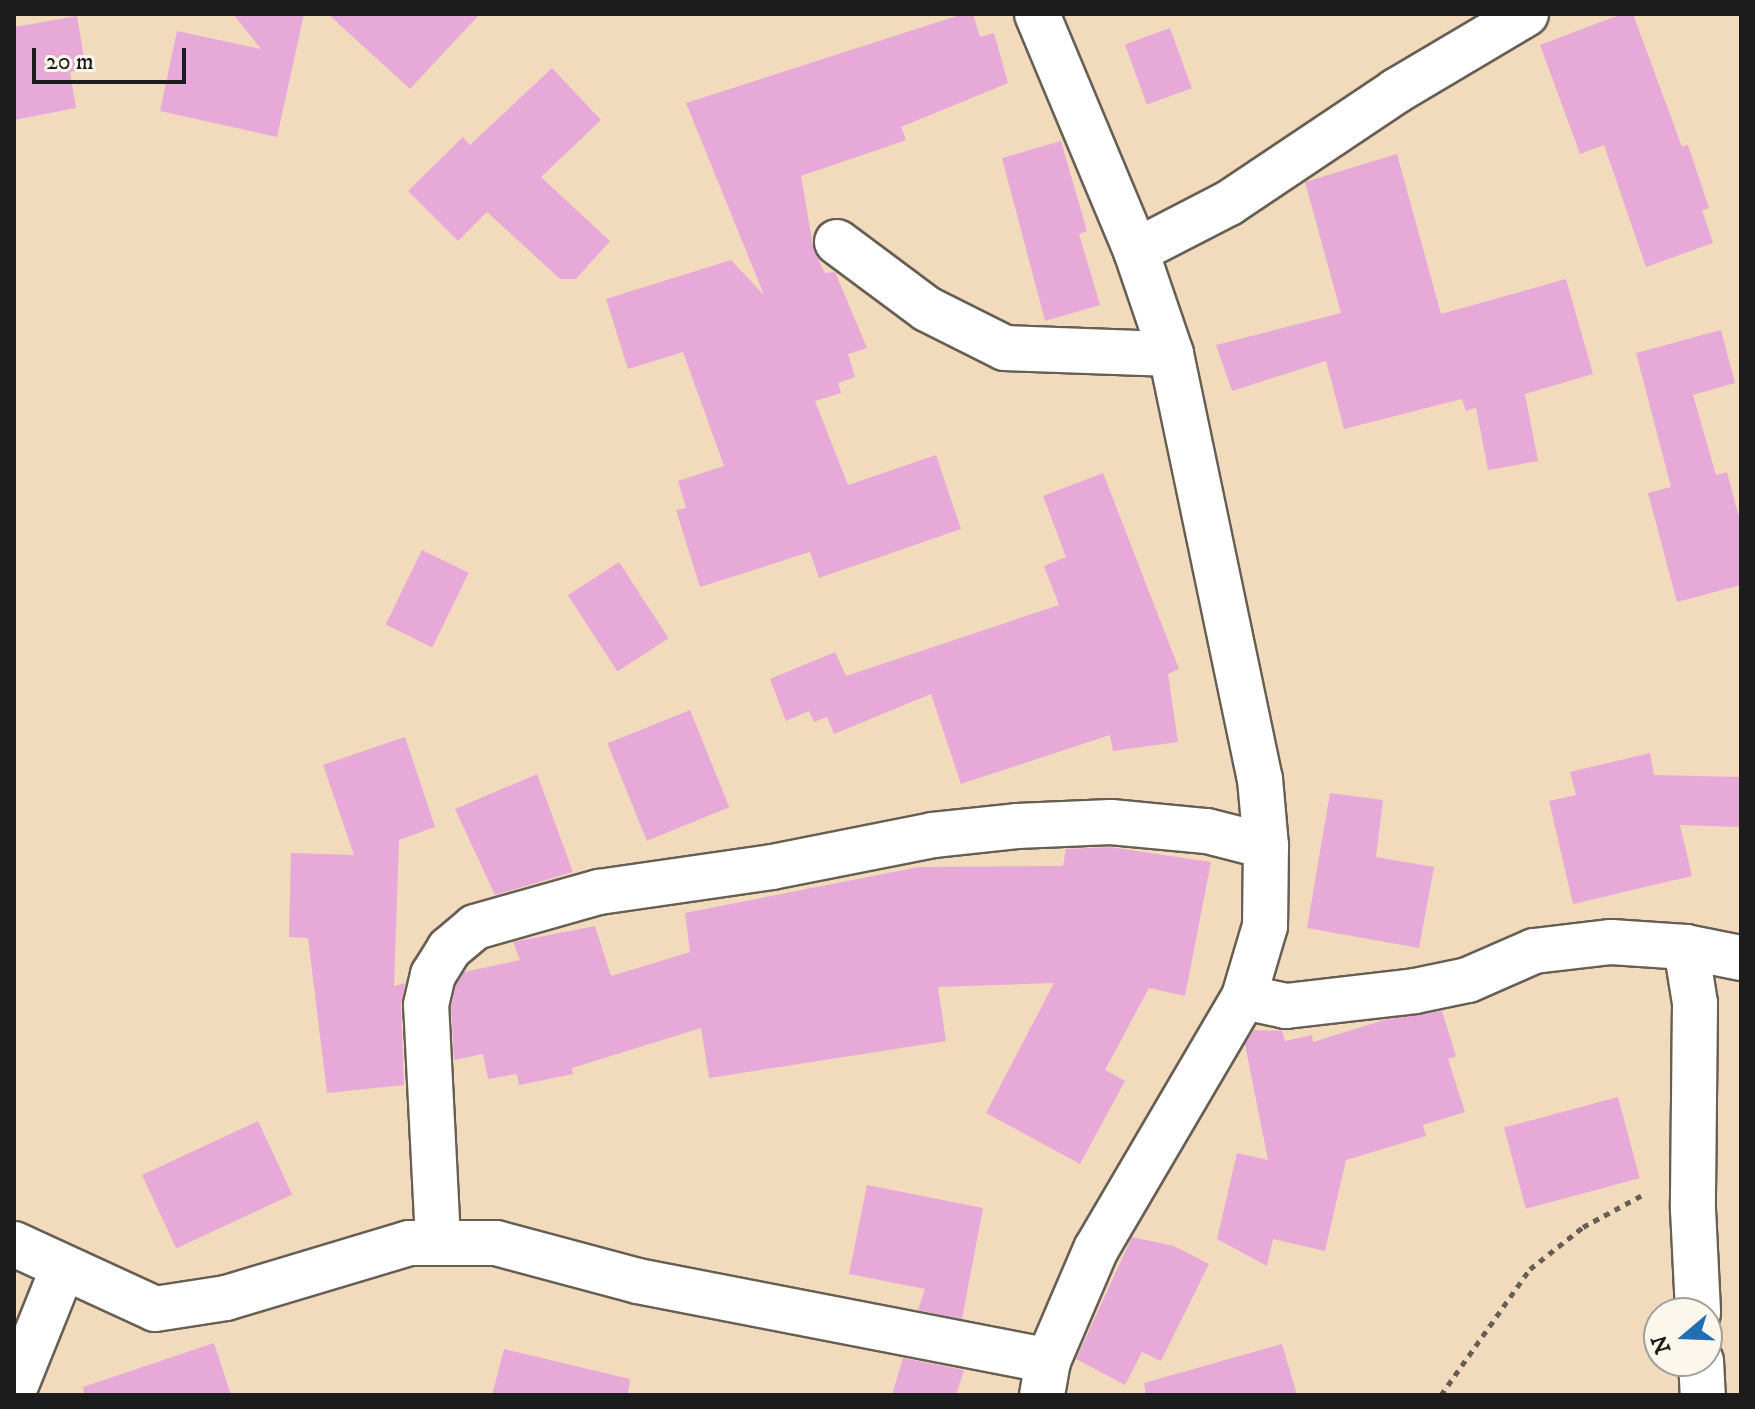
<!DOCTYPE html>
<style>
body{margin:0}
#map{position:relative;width:1755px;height:1409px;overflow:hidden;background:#f2dbbc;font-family:"IM FELL DW Pica",serif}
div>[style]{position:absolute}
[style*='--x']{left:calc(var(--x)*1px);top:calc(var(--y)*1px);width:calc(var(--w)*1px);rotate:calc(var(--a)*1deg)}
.building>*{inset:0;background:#e7aad8;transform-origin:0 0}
.path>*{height:5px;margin-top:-2.5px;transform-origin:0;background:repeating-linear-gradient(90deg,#675f54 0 6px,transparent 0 12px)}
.roads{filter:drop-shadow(2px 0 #675f54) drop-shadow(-2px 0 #675f54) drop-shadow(0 2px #675f54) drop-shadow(0 -2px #675f54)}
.minor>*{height:44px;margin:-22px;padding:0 22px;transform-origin:22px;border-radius:22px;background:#fff}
span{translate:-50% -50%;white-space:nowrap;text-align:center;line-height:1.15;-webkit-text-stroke:6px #fbf7ec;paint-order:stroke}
.frame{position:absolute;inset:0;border:16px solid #1c1c1c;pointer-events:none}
.north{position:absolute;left:1643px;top:1297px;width:80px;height:80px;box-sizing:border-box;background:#fbf7ec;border:2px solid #a29f99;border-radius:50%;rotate:251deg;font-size:22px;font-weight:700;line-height:32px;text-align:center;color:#1c1c1c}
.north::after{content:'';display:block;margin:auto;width:28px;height:36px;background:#1f6fb2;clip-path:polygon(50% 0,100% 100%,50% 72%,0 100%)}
.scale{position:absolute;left:32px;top:48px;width:154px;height:36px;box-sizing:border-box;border:4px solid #1c1c1c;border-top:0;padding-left:10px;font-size:24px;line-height:28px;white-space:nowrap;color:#1c1c1c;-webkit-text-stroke:6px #fbf7ec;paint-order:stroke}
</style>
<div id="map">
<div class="building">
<div style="clip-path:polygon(233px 14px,304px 14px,277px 137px,160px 111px,177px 31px,261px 49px)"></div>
<div style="clip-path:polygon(328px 14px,480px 14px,410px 89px)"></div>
<div style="clip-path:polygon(963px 14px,973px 14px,980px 37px,994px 33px,1008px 83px,901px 127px,906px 140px,801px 176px,814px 251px,825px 273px,835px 272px,867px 348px,848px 354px,855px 377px,838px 383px,841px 393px,815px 401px,848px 485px,936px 455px,961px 529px,819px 578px,810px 552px,700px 587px,676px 510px,686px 508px,678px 481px,724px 466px,683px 352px,628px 369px,606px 299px,731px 260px,764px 295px,686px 103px)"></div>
<div style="clip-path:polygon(1622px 14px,1633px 14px,1682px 147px,1688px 145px,1709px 208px,1702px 210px,1713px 243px,1646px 267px,1604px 145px,1580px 154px,1540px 45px)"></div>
<div style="clip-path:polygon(77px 16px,86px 69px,70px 72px,76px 108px,14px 120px,14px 27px)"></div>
<div style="left:1170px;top:28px;width:64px;height:48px;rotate:70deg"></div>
<div style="clip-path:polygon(552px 68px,601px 120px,541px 177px,610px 241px,576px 279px,560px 279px,487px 212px,458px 241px,408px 191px,463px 137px,470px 145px)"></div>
<div style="clip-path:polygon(1061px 141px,1087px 231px,1079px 234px,1100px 305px,1045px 321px,1002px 158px)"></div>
<div style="clip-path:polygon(1397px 154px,1441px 314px,1566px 279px,1593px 374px,1525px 394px,1538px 461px,1488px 470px,1476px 408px,1466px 411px,1462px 399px,1344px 429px,1326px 361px,1232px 391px,1216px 345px,1341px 313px,1305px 182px)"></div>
<div style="clip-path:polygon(1721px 330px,1735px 383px,1693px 395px,1716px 475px,1727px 472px,1741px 525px,1741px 585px,1677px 602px,1648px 493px,1671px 487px,1636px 353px)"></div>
<div style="clip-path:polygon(1103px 473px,1179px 669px,1168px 674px,1178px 742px,1113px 751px,1110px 735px,961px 784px,931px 694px,834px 734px,827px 717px,814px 722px,809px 711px,786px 721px,770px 679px,835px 652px,846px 676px,1059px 605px,1044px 566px,1066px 557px,1043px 496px)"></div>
<div style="left:422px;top:550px;width:52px;height:83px;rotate:26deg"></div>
<div style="left:619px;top:562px;width:91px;height:61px;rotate:57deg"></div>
<div style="left:690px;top:710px;width:105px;height:89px;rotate:68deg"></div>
<div style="clip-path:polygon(405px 737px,435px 827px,399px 840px,394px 986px,405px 983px,401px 1006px,404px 1085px,327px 1093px,308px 938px,289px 937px,291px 853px,354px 855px,323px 765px)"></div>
<div style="clip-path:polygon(1650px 753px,1654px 775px,1741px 777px,1741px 827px,1680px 825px,1692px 876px,1573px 904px,1549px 801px,1576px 795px,1570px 772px)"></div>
<div style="clip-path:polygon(537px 774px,573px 872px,495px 895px,455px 809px)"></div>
<div style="clip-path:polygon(1330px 793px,1383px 800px,1376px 857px,1434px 867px,1419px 948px,1307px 928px)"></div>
<div style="clip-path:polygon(1110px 847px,1211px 862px,1185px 996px,1149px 988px,1105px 1070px,1125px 1081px,1080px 1164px,986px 1113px,1054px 983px,938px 987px,946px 1041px,709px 1078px,701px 1028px,572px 1068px,573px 1074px,519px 1085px,517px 1074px,488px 1079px,483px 1054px,454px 1060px,451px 1007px,456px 985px,464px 972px,520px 960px,513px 942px,595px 926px,611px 976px,690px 952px,685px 913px,919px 867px,1063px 866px,1066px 849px)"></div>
<div style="clip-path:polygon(1442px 1011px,1456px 1056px,1448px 1059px,1465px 1112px,1423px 1125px,1426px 1136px,1346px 1160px,1325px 1251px,1273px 1239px,1267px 1266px,1217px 1239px,1237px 1153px,1268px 1160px,1245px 1044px,1254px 1030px,1282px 1031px,1285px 1041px,1312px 1035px,1313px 1042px,1384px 1020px)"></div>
<div style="left:1618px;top:1097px;width:84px;height:118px;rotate:75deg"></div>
<div style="left:258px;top:1121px;width:81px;height:128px;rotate:65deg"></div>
<div style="clip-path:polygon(867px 1185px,983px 1208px,962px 1319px,918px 1310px,925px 1289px,849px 1274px)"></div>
<div style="clip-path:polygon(1132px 1237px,1174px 1246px,1209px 1264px,1161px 1361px,1142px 1352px,1125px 1385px,1076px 1359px)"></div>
<div style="clip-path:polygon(214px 1343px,231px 1395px,84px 1395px,83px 1387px)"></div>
<div style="clip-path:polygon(1282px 1344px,1297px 1395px,1146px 1395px,1144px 1383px)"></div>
<div style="clip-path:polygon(504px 1349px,630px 1379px,628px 1395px,492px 1395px)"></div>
<div style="clip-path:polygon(903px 1358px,964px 1370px,956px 1395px,892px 1395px)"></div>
</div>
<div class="path">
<div style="--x:1441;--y:1395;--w:154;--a:-54.8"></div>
<div style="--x:1530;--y:1269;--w:68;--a:-38.4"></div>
<div style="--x:1583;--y:1227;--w:69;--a:-28.4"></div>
</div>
<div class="roads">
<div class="minor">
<div style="--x:1037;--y:14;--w:257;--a:67.3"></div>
<div style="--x:1136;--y:251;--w:109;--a:71.2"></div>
<div style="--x:1171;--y:354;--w:434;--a:78.2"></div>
<div style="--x:1260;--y:779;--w:67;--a:84.9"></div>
<div style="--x:1266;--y:846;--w:80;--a:90.7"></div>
<div style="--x:1265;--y:926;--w:74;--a:106.5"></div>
<div style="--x:1244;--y:997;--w:292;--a:120.4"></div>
<div style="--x:1096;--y:1249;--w:122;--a:113.2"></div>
<div style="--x:1048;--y:1361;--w:35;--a:100"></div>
<div style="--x:837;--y:242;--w:112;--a:36.7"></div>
<div style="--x:927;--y:309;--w:87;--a:26.6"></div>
<div style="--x:1005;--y:348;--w:166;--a:2.1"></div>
<div style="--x:1136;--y:251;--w:105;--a:-27.3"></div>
<div style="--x:1229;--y:203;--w:201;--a:-33.8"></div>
<div style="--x:1396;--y:91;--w:151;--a:-30.6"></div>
<div style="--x:1686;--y:947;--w:57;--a:80.9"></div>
<div style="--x:1695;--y:1003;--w:206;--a:90.6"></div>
<div style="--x:1693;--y:1209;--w:104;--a:87.2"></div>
<div style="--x:1244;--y:997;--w:43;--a:12.1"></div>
<div style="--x:1286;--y:1006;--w:130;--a:-6.6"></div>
<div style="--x:1415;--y:991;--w:54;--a:-11.7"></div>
<div style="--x:1468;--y:980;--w:72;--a:-23.7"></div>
<div style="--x:1534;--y:951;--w:78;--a:-6.7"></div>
<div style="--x:1611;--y:942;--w:75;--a:3.8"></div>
<div style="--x:1686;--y:947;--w:56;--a:11.3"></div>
<div style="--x:438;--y:1240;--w:235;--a:-92.9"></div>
<div style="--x:426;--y:1005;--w:31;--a:-77"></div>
<div style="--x:433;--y:975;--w:31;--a:-58"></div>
<div style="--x:449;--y:949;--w:34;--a:-40"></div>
<div style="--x:475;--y:927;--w:129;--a:-15.8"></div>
<div style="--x:599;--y:892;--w:175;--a:-8.2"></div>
<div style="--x:772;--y:867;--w:164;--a:-11.2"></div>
<div style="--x:933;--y:835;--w:84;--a:-6.1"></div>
<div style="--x:1017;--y:826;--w:94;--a:-2.4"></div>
<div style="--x:1111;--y:822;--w:96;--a:5.4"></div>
<div style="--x:1207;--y:831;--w:61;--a:14.3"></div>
<div style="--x:14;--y:1244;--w:155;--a:24.7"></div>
<div style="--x:155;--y:1309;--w:72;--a:-8.8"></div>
<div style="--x:226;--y:1298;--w:191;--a:-16.7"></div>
<div style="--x:409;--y:1243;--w:87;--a:0"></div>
<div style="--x:496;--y:1243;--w:147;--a:15"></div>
<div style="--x:638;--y:1281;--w:418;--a:11"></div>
<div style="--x:1701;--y:1361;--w:34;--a:87"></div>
<div style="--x:14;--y:1390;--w:131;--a:-68.1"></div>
</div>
</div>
<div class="frame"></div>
<div class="north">N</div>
<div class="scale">20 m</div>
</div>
